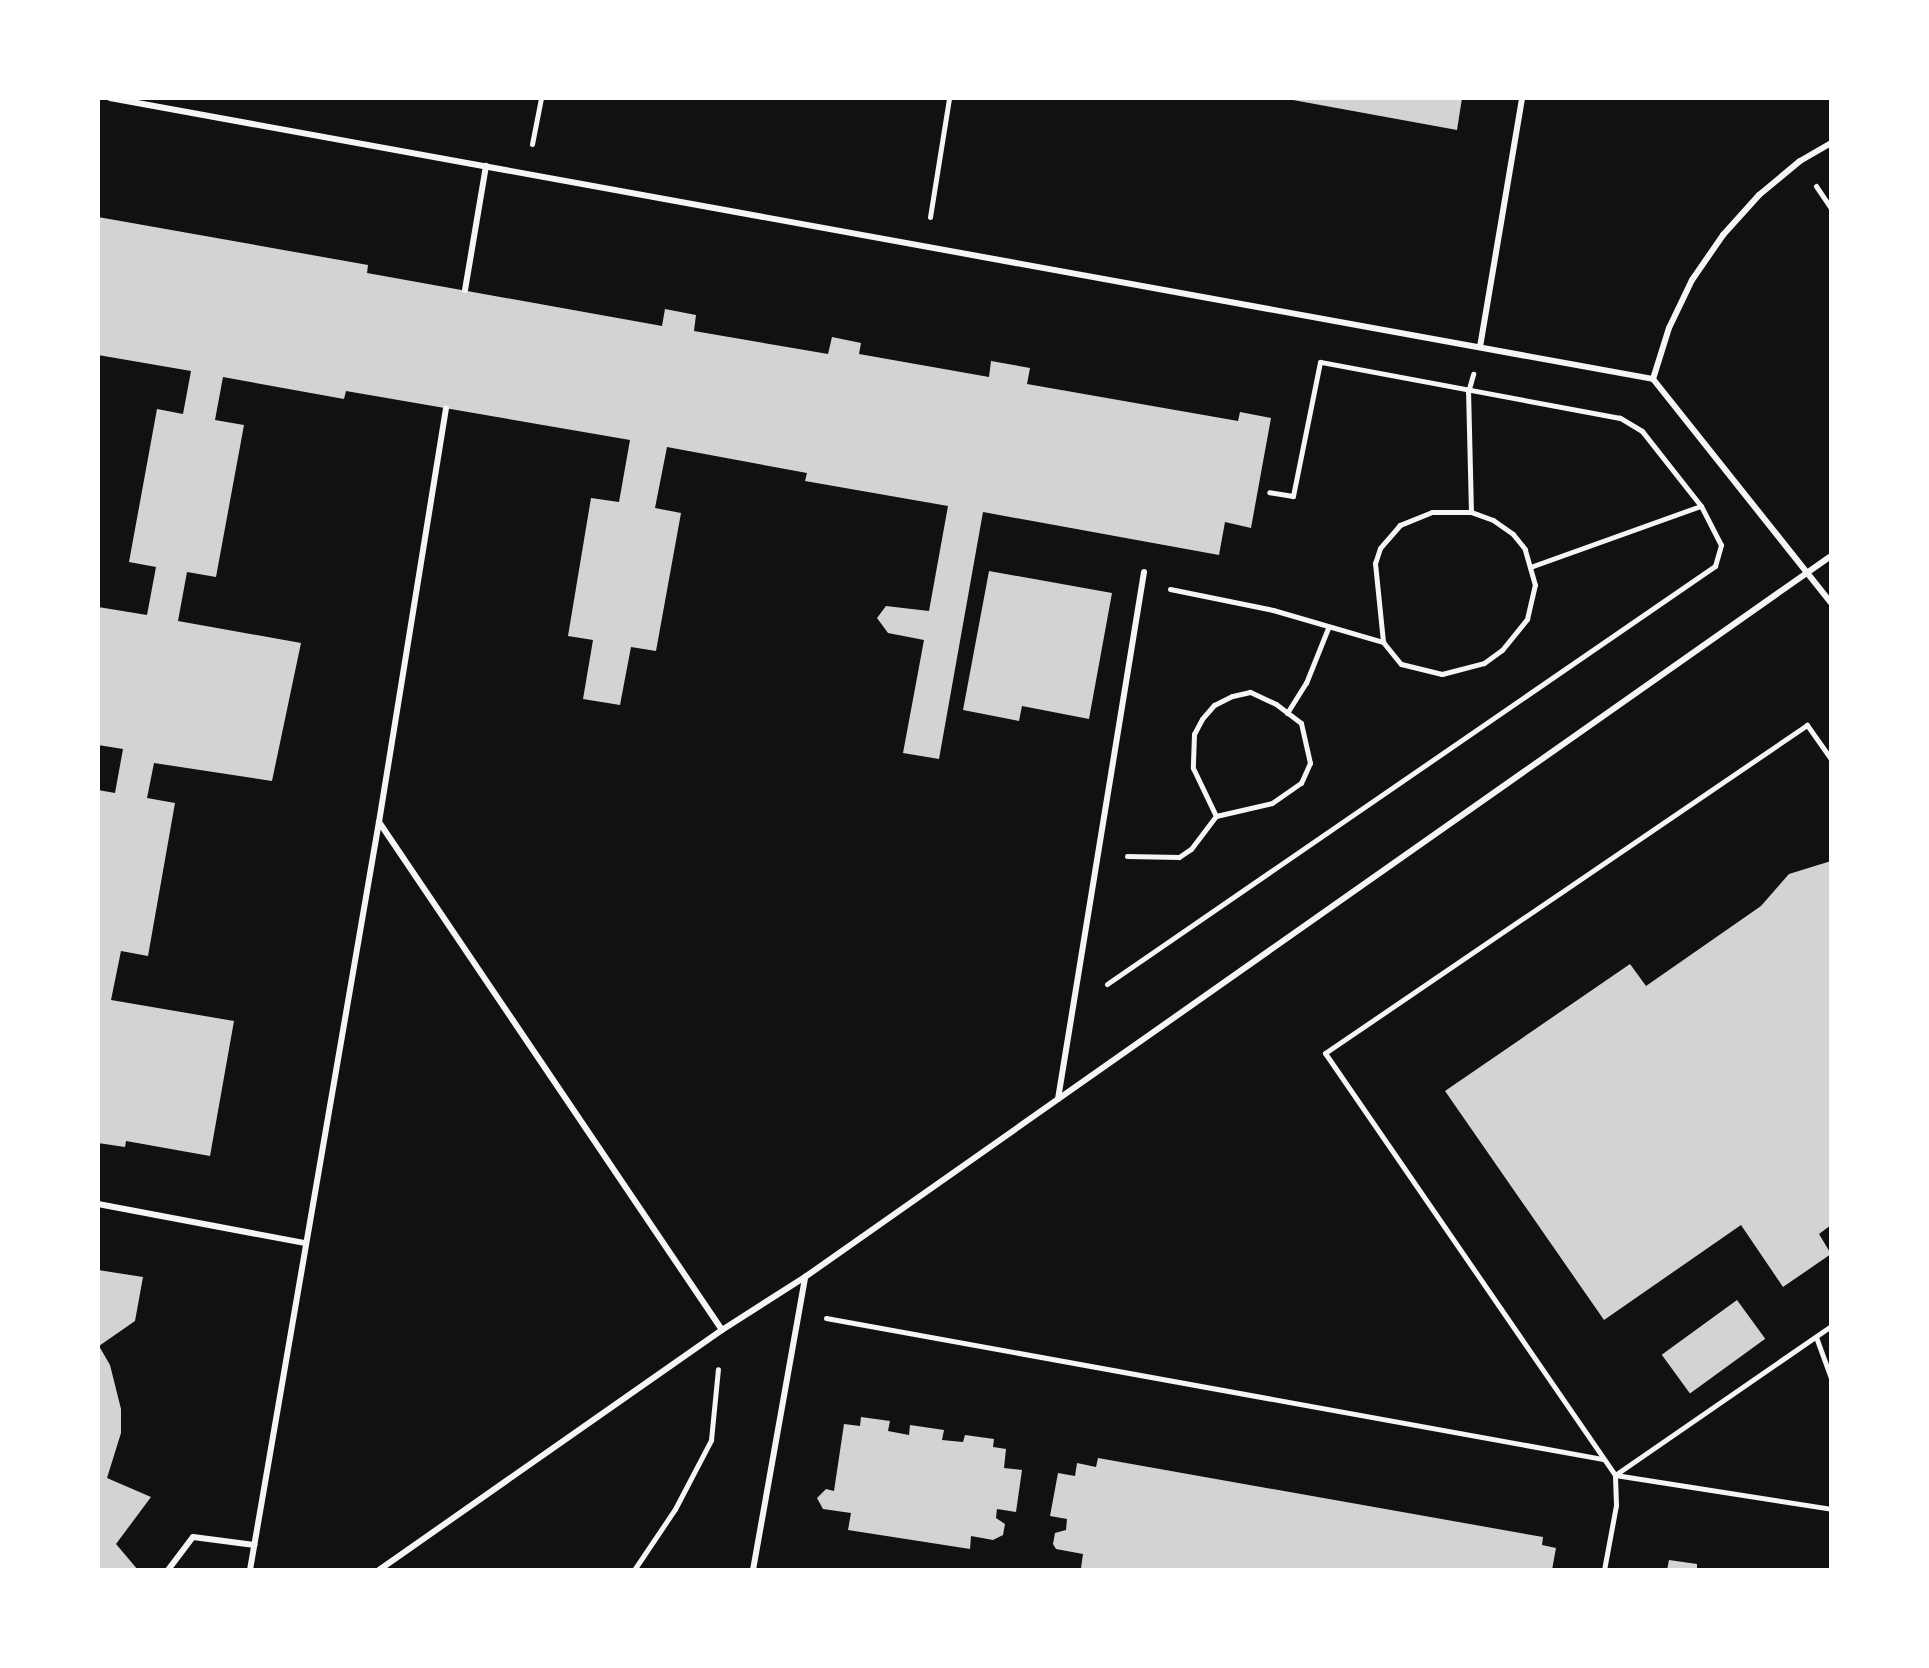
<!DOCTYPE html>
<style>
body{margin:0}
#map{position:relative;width:1929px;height:1668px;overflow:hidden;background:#111;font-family:"Space Grotesk",sans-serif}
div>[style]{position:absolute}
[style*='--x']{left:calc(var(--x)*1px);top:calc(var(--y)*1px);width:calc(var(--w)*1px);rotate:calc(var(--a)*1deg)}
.building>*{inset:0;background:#d3d3d3;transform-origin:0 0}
.path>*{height:5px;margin:-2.5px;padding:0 2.5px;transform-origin:2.5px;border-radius:2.5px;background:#f5f5f5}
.service>*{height:6px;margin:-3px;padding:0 3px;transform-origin:3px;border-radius:3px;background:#f5f5f5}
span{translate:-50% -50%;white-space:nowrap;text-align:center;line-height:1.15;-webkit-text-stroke:8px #fff;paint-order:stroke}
.frame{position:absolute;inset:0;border:100px solid #fff;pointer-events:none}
</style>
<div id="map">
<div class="building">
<div style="clip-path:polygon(1282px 98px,1462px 98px,1457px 130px)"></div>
<div style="clip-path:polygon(98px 217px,368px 265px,367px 273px,662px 326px,665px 309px,696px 315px,694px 331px,828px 354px,832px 337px,861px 343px,859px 354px,989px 377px,991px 361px,1030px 368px,1027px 384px,1238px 421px,1240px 412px,1271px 418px,1251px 528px,1225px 522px,1219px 555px,983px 512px,939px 759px,903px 753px,924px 640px,888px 633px,877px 618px,886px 606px,929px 611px,948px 506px,805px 481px,807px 473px,667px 447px,655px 508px,681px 513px,656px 651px,631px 647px,620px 705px,583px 699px,593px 640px,568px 636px,591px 498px,619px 502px,630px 440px,346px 391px,344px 399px,223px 377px,215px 420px,244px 425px,216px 577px,187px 572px,178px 621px,301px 643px,272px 781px,154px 763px,147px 798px,175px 803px,148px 956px,121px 951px,111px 1000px,234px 1021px,210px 1156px,126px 1141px,125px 1147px,98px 1143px,98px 790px,115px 793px,123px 749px,98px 745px,98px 607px,147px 615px,156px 567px,129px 562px,157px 409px,183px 414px,191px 371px,98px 355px)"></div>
<div style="clip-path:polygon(989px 571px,1112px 593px,1089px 719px,1022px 706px,1019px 721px,963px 710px)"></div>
<div style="clip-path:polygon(1831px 861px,1831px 1225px,1819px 1234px,1831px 1254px,1783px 1287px,1741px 1225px,1604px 1320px,1445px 1091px,1630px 964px,1646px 986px,1761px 906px,1789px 874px)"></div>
<div style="clip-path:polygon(98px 1270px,143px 1277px,135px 1321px,99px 1346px,110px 1365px,121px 1409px,121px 1433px,107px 1478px,151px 1497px,116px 1544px,138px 1570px,98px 1570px)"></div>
<div style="left:1737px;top:1300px;width:48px;height:93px;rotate:54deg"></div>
<div style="clip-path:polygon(861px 1417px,890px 1421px,888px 1431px,909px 1435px,910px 1425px,944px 1430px,942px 1440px,963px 1442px,965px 1435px,994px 1439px,993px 1447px,1006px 1449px,1004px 1468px,1022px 1470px,1016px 1512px,997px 1509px,996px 1518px,1005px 1524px,1003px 1535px,993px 1540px,971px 1536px,970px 1549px,848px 1530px,851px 1513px,823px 1509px,817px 1498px,826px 1489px,834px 1491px,844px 1424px,860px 1426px)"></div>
<div style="clip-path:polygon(1098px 1458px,1543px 1537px,1542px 1545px,1556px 1548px,1552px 1570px,1081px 1568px,1083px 1554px,1056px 1549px,1053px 1544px,1055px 1533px,1066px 1530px,1067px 1519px,1050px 1516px,1058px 1473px,1075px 1476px,1077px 1463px,1096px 1467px)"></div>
<div style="clip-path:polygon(1669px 1560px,1697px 1564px,1697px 1570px,1667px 1570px)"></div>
</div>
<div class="path">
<div style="--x:532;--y:144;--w:47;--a:-78.9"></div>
<div style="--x:1816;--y:186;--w:27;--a:56"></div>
<div style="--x:930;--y:217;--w:121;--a:-80.9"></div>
<div style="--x:1471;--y:512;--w:120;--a:-91.4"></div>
<div style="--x:1468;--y:392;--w:19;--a:-74"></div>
<div style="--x:1533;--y:566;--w:178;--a:-19.7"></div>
<div style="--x:1170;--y:589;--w:105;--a:11.5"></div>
<div style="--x:1273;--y:610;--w:115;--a:16.2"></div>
<div style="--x:1383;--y:642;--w:28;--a:51"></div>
<div style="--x:1401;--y:664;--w:42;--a:13.7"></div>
<div style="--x:1442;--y:674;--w:43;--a:-14.7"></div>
<div style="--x:1484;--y:663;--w:22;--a:-36"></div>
<div style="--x:1502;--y:650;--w:40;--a:-51"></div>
<div style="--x:1527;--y:619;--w:35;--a:-77"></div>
<div style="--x:1535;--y:585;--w:37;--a:-106"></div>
<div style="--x:1525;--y:549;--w:19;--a:-129"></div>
<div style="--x:1513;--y:534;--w:24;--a:-145"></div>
<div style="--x:1493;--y:520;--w:23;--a:-160"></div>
<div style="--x:1471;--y:512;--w:39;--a:180"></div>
<div style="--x:1432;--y:512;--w:35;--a:158"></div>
<div style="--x:1400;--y:525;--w:30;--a:131"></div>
<div style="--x:1380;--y:548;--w:16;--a:108"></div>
<div style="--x:1375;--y:563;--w:79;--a:84.2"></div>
<div style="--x:1287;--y:713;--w:36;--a:-58"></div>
<div style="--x:1306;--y:683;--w:59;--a:-68.2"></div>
<div style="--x:1831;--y:759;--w:42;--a:-125.2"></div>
<div style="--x:1807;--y:725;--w:583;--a:145.76"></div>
<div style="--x:1325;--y:1053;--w:512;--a:55.5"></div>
<div style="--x:1615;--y:1475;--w:219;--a:8.9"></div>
<div style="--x:1127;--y:856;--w:52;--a:1.1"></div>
<div style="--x:1179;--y:857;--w:14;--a:-34"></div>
<div style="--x:1191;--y:849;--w:41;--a:-52.9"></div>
<div style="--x:1216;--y:816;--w:57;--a:-13.1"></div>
<div style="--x:1272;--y:803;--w:35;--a:-35"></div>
<div style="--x:1301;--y:783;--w:22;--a:-66"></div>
<div style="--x:1310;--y:763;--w:41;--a:-102.7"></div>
<div style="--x:1301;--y:723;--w:31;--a:-143"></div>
<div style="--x:1276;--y:704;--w:29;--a:-155"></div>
<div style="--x:1250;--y:692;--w:18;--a:167"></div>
<div style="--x:1232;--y:696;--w:20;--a:153"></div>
<div style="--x:1214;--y:705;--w:18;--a:131"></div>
<div style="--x:1202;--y:719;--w:17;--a:118"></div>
<div style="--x:1194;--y:734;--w:34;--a:92"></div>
<div style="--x:1193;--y:768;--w:53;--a:64.4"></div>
<div style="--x:1107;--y:984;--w:738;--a:-34.51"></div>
<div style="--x:1715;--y:566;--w:22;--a:-74"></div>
<div style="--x:1721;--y:545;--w:44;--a:-117.1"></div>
<div style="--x:1701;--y:506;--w:95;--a:-128.2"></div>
<div style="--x:1642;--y:431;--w:26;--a:-149"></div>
<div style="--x:1620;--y:418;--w:305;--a:-169.4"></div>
<div style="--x:1320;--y:362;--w:137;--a:101.4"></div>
<div style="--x:1293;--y:496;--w:24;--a:-171"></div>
<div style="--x:826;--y:1318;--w:790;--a:10.29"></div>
<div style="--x:1816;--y:1337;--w:44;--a:69.9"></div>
<div style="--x:634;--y:1570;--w:73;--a:-56.1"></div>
<div style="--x:675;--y:1509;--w:78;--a:-62.4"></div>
<div style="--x:711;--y:1440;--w:71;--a:-84.4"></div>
<div style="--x:1604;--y:1570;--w:66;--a:-79.5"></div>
<div style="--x:1616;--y:1505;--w:30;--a:-92"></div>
<div style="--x:1615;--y:1475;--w:262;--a:-34.6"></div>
</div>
<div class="service">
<div style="--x:110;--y:98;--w:1568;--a:10.32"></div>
<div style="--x:1653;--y:379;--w:286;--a:51.5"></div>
<div style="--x:465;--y:290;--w:126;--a:-80.4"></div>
<div style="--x:1480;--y:347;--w:253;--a:-80.4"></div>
<div style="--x:1653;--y:379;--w:53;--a:-72.6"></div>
<div style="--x:1669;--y:328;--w:53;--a:-64.4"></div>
<div style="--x:1692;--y:280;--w:55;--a:-55.4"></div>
<div style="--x:1723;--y:235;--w:54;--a:-48"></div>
<div style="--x:1759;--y:195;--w:53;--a:-39.7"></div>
<div style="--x:1800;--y:161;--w:36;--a:-30"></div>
<div style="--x:379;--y:822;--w:613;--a:55.97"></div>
<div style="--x:1058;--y:1099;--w:534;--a:-80.73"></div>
<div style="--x:98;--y:1204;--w:211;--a:10.7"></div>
<div style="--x:168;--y:1570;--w:41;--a:-52.9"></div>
<div style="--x:193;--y:1537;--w:62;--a:7.5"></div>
<div style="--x:250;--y:1570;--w:759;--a:-80.22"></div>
<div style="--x:379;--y:822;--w:419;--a:-80.8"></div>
<div style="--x:379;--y:1570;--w:419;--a:-35"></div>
<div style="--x:722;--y:1330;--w:98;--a:-32.6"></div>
<div style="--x:805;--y:1277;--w:1254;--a:-35.1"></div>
<div style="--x:753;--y:1570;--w:298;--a:-79.9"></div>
</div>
<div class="frame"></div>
</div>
